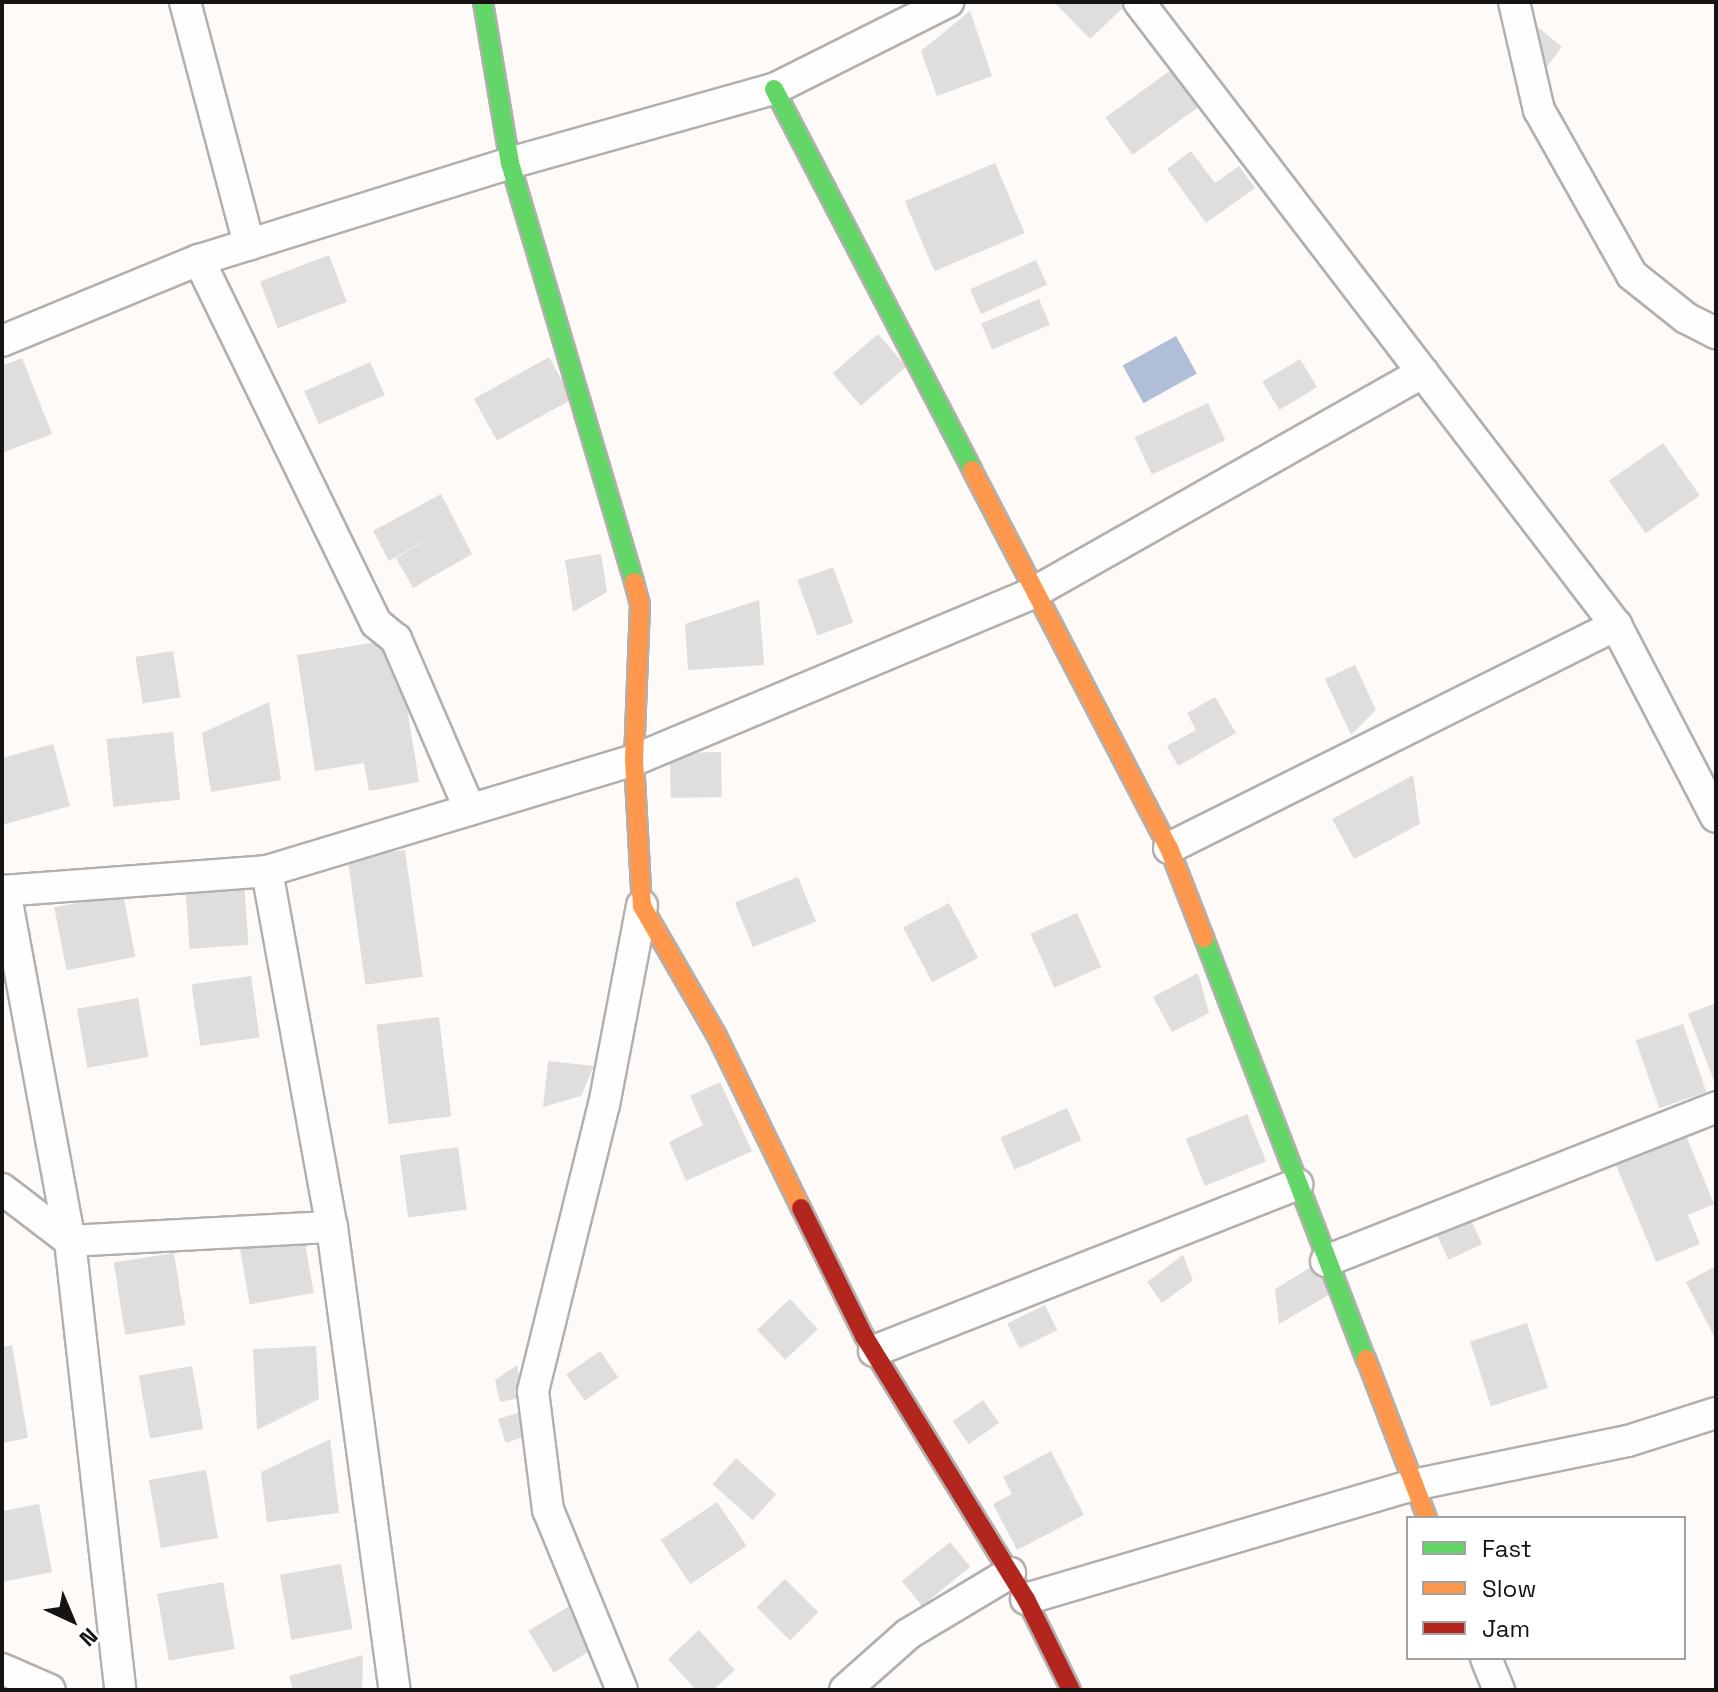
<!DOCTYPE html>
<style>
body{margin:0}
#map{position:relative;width:1718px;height:1692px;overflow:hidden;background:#fdfaf8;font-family:"Space Grotesk",sans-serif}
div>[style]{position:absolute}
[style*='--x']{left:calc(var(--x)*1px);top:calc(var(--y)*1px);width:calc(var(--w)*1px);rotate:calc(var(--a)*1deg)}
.water>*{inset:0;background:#b0bed7;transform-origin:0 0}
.building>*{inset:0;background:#e0dedd;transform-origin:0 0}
.roads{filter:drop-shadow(2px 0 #b2b0ae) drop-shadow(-2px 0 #b2b0ae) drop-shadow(0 2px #b2b0ae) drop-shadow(0 -2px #b2b0ae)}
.street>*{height:30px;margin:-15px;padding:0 15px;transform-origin:15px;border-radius:15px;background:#fffefe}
.fast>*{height:18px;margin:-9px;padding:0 9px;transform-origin:9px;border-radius:9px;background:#63d668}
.slow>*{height:18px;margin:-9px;padding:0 9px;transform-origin:9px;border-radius:9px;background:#ff974d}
.jam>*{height:18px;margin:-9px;padding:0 9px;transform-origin:9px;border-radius:9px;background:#b3261e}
span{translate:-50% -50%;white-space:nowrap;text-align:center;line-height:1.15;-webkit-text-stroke:7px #fff;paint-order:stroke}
.frame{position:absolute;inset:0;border:4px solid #151413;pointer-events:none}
.legend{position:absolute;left:1406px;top:1516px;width:280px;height:144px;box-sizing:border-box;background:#fff;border:2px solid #a1a1a1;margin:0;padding:10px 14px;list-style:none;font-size:24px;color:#151413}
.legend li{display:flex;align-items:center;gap:16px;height:40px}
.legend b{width:40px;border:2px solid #a1a1a1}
.north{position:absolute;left:32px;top:1580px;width:80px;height:80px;-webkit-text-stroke:6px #fff;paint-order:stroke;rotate:136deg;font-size:22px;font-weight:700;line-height:32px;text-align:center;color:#151413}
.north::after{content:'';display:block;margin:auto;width:28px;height:36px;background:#151413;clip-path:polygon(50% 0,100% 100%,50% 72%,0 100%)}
</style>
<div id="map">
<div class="water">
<div style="left:1176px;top:336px;width:43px;height:61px;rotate:61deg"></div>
</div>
<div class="building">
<div style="clip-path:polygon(1054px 2px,1121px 2px,1125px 6px,1090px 39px)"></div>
<div style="clip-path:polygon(970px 11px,992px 76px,937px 96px,921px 51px)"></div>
<div style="clip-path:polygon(1539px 28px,1562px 47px,1545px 69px,1528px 43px)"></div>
<div style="left:1171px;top:70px;width:46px;height:81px;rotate:54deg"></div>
<div style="clip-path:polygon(1191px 151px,1215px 183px,1239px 166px,1255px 188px,1206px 223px,1167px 169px)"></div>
<div style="left:995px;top:163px;width:76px;height:98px;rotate:67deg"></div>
<div style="left:329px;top:255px;width:50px;height:74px;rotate:69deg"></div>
<div style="left:1036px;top:260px;width:27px;height:72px;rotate:66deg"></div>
<div style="left:1039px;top:299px;width:28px;height:63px;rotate:67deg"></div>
<div style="left:878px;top:334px;width:43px;height:60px;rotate:49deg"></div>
<div style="left:549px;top:357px;width:48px;height:86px;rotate:61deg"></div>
<div style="clip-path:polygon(22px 358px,52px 434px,2px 453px,2px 366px)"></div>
<div style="left:1300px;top:359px;width:33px;height:44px;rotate:59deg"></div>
<div style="left:370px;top:362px;width:36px;height:72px;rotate:66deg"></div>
<div style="left:1208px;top:403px;width:41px;height:81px;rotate:65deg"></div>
<div style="left:1663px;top:443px;width:64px;height:66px;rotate:55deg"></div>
<div style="clip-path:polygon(441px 494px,472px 554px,413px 588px,396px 558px,449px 527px,389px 561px,373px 531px)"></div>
<div style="clip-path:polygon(601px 554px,607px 592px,573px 612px,565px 560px)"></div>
<div style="left:833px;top:567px;width:59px;height:38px;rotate:70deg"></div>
<div style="clip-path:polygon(759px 600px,764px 665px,688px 670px,685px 624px)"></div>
<div style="clip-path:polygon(396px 639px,419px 782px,369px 791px,364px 763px,315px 771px,297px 655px)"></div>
<div style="left:173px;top:651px;width:47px;height:38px;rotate:81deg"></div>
<div style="clip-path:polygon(1355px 665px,1376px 710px,1351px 735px,1325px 679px)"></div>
<div style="clip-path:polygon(1215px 697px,1236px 733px,1178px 766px,1167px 746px,1196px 730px,1187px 713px)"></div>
<div style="clip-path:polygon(269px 702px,281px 780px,211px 792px,202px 733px)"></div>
<div style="left:173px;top:732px;width:68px;height:67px;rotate:84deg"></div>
<div style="clip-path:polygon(53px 744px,70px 806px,2px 825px,2px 758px)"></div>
<div style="left:721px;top:752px;width:45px;height:51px;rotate:89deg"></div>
<div style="clip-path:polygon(1413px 775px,1420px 824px,1354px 859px,1332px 819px)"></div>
<div style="left:405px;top:850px;width:128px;height:58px;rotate:82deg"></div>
<div style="left:798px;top:877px;width:48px;height:68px;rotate:68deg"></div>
<div style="left:244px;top:881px;width:64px;height:59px;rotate:86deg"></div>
<div style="left:123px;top:894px;width:64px;height:70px;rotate:79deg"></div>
<div style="left:949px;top:903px;width:62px;height:52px;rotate:62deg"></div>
<div style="left:1077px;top:913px;width:59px;height:51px;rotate:66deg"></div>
<div style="clip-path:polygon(1198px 973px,1209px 1013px,1172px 1032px,1153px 997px)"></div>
<div style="left:251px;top:976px;width:62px;height:60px;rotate:82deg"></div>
<div style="left:138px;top:998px;width:60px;height:62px;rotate:80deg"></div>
<div style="clip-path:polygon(1716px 1003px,1716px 1086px,1688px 1014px)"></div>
<div style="left:439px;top:1017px;width:100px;height:63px;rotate:83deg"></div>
<div style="left:1683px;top:1024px;width:72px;height:50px;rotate:71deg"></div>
<div style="clip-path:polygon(548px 1061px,594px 1066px,581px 1096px,543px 1107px)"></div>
<div style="clip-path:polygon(720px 1082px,752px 1151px,686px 1181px,669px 1142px,703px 1125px,690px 1096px)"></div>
<div style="left:1067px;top:1108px;width:35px;height:73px;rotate:66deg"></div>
<div style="left:1247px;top:1114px;width:51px;height:66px;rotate:68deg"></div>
<div style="clip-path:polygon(1684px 1131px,1714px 1204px,1688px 1215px,1700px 1244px,1656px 1262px,1614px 1160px)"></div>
<div style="left:458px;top:1147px;width:63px;height:59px;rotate:82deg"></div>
<div style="left:1469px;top:1216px;width:31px;height:37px;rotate:65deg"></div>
<div style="left:303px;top:1232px;width:62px;height:65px;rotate:80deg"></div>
<div style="left:174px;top:1253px;width:73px;height:61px;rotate:81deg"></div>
<div style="clip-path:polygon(1183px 1255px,1193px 1280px,1162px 1303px,1147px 1282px)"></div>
<div style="clip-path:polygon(1316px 1264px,1332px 1293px,1279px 1324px,1275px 1289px)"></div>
<div style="clip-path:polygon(1716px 1266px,1716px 1340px,1686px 1282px)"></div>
<div style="left:790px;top:1299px;width:41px;height:45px;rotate:47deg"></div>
<div style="left:1045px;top:1305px;width:28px;height:42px;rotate:64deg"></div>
<div style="left:1527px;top:1323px;width:68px;height:60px;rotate:72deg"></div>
<div style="clip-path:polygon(12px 1345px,28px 1438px,2px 1443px,2px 1347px)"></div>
<div style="clip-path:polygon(316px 1346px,319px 1399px,257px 1430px,253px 1349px)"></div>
<div style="left:600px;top:1351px;width:32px;height:41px;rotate:55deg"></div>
<div style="clip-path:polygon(517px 1365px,523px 1397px,500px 1402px,495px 1380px)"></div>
<div style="left:192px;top:1366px;width:64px;height:54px;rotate:80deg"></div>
<div style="left:983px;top:1400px;width:28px;height:37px;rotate:55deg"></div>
<div style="left:520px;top:1412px;width:25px;height:23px;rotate:72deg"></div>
<div style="clip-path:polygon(330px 1439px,339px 1513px,267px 1522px,261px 1472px)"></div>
<div style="clip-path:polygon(1051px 1451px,1084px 1515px,1017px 1550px,993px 1504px,1012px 1494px,1003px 1477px)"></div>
<div style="left:736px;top:1458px;width:54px;height:35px;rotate:42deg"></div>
<div style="left:206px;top:1470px;width:69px;height:58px;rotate:80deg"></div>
<div style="left:717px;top:1502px;width:53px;height:68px;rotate:56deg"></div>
<div style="clip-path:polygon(39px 1504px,52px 1572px,2px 1582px,2px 1511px)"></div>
<div style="left:950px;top:1542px;width:32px;height:62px;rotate:51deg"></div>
<div style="left:341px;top:1564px;width:66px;height:62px;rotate:80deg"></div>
<div style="left:785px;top:1579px;width:47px;height:40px;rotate:45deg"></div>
<div style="left:223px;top:1582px;width:68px;height:67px;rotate:80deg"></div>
<div style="left:573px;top:1604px;width:49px;height:52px;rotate:59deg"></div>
<div style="clip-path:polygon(699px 1630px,735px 1670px,713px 1690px,696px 1690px,668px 1659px)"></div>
<div style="clip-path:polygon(363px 1655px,362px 1690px,293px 1690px,289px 1676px)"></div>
</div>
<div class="roads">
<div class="street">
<div style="--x:185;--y:2;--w:251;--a:75.2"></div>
<div style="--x:1139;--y:2;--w:785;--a:52.56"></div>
<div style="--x:1616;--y:625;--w:216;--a:62.5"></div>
<div style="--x:1514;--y:2;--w:111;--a:77"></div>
<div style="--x:1539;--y:110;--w:189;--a:60.6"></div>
<div style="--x:1632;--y:275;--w:69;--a:38.5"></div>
<div style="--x:1686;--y:318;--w:34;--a:27"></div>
<div style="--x:199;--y:260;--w:404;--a:64"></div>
<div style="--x:376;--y:623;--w:26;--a:39"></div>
<div style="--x:396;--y:639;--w:186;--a:66.6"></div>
<div style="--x:2;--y:341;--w:213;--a:-22.4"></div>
<div style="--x:199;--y:260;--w:326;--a:-17.3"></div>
<div style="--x:510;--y:163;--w:274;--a:-15.7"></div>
<div style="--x:774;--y:89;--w:195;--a:-26.6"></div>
<div style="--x:1169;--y:848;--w:500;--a:-26.5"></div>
<div style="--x:267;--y:871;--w:362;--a:79.7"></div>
<div style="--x:332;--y:1227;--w:467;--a:82.3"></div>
<div style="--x:2;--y:891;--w:266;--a:-4.3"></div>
<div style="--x:267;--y:871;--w:383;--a:-16.8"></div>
<div style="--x:634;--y:760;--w:433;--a:-22.7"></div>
<div style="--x:1033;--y:593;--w:448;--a:-29.5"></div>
<div style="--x:5;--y:891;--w:356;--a:79.5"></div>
<div style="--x:70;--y:1241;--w:452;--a:83.6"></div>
<div style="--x:2;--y:1189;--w:86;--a:37.4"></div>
<div style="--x:70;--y:1241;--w:262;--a:-3.1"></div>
<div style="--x:1326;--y:1261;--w:419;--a:-21.5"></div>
<div style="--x:874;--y:1351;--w:455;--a:-21.5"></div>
<div style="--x:1026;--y:1599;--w:403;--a:-16.4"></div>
<div style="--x:1413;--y:1485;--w:219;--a:-11.6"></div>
<div style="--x:1628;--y:1441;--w:92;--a:-17.7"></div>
<div style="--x:1486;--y:1658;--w:35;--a:68"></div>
<div style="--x:2;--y:1669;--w:52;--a:23.6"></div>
<div style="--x:622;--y:1690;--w:195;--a:-112.3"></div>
<div style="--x:548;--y:1510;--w:120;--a:-97.2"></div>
<div style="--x:533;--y:1391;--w:295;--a:-76.1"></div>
<div style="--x:604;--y:1105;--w:203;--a:-79.2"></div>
<div style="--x:845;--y:1690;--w:84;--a:-41.6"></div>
<div style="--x:908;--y:1634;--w:119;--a:-30.9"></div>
</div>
<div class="fast">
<div style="--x:483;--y:2;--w:163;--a:80.5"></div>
<div style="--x:510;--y:163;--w:437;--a:73.5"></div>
<div style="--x:774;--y:89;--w:429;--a:62.5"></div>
<div style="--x:1204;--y:938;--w:451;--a:69"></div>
</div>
<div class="slow">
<div style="--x:972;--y:470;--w:426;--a:62.5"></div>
<div style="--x:1169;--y:848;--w:97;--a:68.7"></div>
<div style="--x:634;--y:582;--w:23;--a:75"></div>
<div style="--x:640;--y:604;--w:156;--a:92.2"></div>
<div style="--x:634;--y:760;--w:146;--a:86.9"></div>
<div style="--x:642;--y:906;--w:148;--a:60"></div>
<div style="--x:716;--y:1034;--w:194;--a:64"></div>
<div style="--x:1366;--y:1359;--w:170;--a:69"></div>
</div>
<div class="jam">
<div style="--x:801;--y:1208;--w:143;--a:63.8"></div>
<div style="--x:864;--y:1336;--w:309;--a:58.4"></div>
<div style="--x:1026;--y:1599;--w:102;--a:63.7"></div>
</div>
</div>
<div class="frame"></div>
<ul class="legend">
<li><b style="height:10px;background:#63d668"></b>Fast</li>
<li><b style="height:10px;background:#ff974d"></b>Slow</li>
<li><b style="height:10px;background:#b3261e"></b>Jam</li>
</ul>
<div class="north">N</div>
</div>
